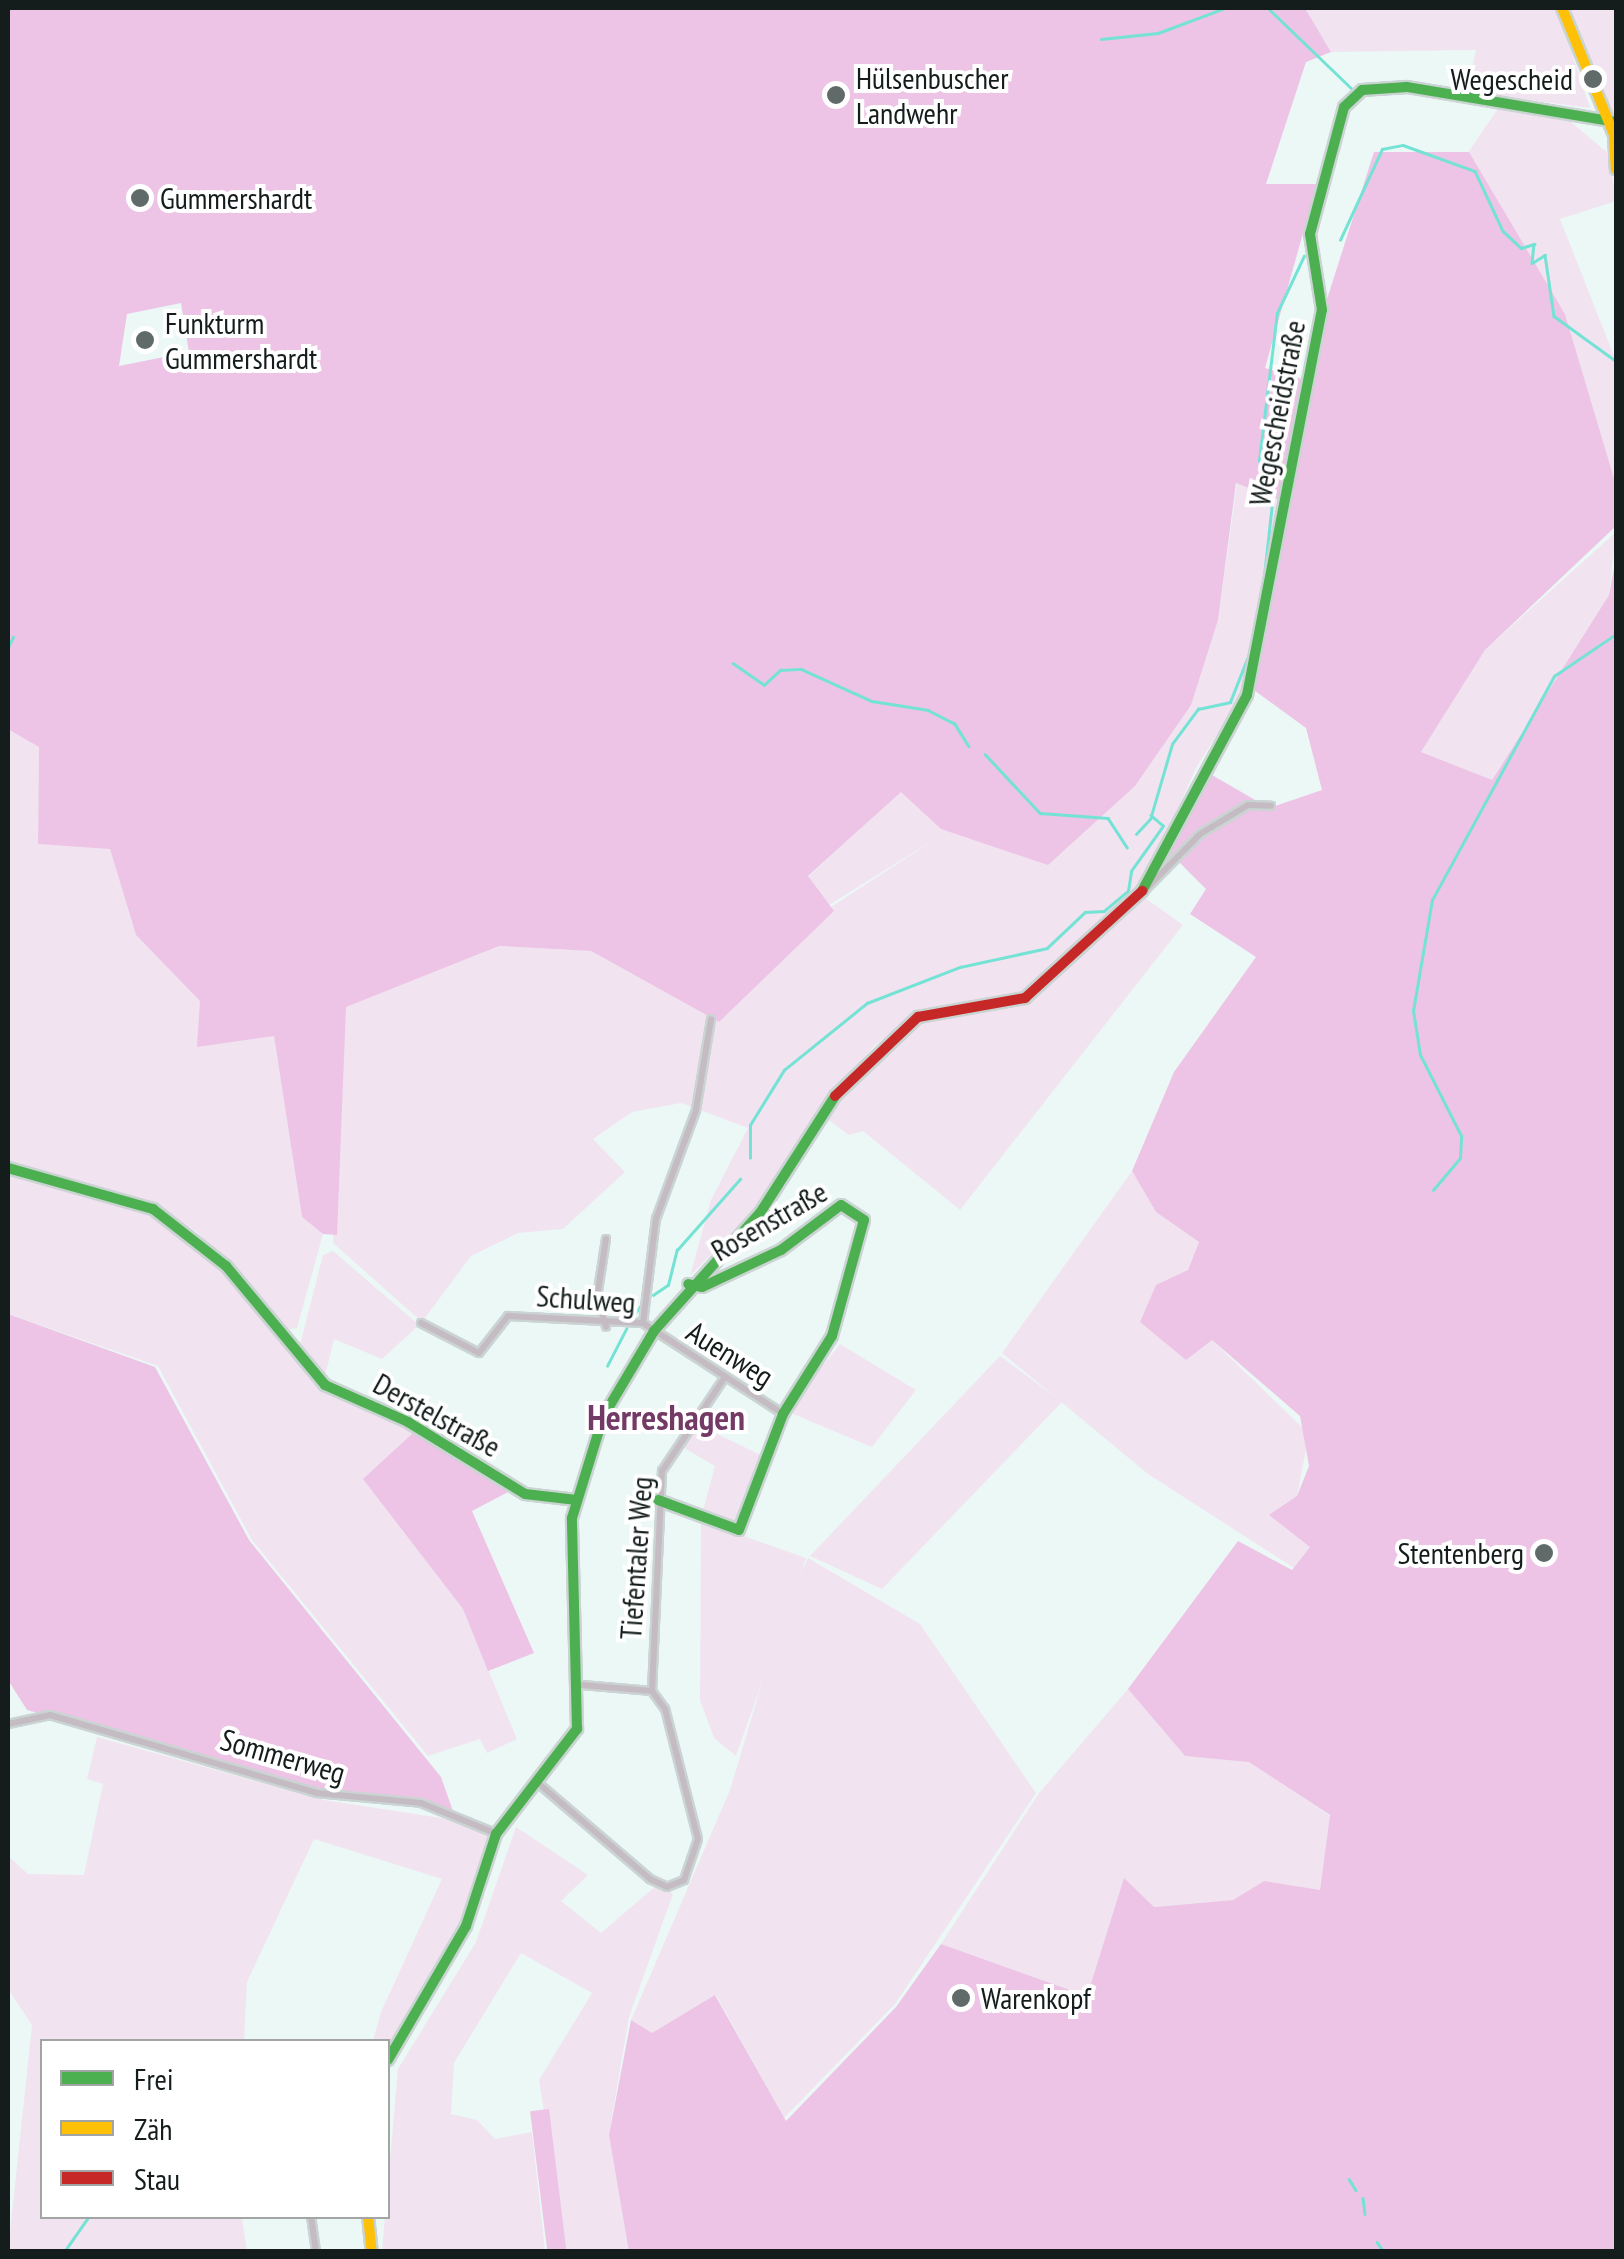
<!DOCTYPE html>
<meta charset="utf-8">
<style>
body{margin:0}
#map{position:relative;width:1624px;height:2259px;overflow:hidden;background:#ecf8f6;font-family:"PT Sans Narrow",sans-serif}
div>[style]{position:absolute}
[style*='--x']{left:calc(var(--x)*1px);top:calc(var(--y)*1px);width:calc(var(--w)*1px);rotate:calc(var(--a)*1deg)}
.green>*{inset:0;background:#f1e4f0}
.forest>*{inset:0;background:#edc4e5;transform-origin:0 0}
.stream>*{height:2.5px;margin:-1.25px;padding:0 1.25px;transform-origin:1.25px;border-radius:1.25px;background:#74e2d4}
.roads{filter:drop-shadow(2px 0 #cad4d2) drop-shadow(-2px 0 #cad4d2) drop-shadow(0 2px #cad4d2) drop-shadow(0 -2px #cad4d2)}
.street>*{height:6px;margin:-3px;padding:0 3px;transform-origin:3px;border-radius:3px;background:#c5bbc3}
.fast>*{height:10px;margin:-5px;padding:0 5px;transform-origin:5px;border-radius:5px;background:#4caf50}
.slow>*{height:10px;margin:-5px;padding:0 5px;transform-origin:5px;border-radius:5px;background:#ffc107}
.jam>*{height:10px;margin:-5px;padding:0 5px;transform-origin:5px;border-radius:5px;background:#c62828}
.dots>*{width:28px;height:28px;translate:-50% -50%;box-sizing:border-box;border:5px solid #fff;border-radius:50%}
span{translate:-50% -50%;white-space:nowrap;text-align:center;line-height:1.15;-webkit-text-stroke:8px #fff;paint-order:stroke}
.poi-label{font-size:30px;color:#151d1c}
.left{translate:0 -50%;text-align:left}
.right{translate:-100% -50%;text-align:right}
.street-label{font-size:30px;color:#151d1c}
.quarter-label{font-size:35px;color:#733a66;font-weight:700}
.frame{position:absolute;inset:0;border:10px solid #151d1c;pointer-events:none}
.legend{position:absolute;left:40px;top:2039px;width:350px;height:180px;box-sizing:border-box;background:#fff;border:2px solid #a1a5a4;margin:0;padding:12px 18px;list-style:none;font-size:30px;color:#151d1c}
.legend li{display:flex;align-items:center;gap:20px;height:50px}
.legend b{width:50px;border:2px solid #a1a5a4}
</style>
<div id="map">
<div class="green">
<div style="clip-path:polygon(1305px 8px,1557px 8px,1590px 108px,1467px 92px,1476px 50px,1331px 52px)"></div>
<div style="clip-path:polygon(1568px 8px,1616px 8px,1616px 116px,1605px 108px)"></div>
<div style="clip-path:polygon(1499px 107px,1571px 122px,1609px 154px,1616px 201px,1560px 219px,1616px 361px,1616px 485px,1565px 314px,1465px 157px)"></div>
<div style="clip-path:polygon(1237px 483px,1280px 500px,1248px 686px,1197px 766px,1141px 889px,1033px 989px,918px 1012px,875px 1045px,820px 1109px,757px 1208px,690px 1276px,711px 1200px,748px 1128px,681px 1103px,632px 1112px,593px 1139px,625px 1172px,563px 1229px,518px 1233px,471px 1256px,422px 1322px,333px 1243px,345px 1007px,498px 946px,591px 951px,719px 1022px,831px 907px,940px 836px,829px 905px,808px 877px,901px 791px,941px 829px,1218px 620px)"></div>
<div style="clip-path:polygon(1616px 532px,1609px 595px,1491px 781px,1421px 752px,1485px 650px)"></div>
<div style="clip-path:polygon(18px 727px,39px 747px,38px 844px,110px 848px,136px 935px,201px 1001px,274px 1035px,302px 1217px,323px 1234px,297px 1328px,287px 1330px,197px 1232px,152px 1203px,39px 1177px,8px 1160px,8px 729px)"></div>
<div style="clip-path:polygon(1145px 898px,1183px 925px,960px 1210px,863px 1131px,849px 1135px,826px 1118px,881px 1052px,923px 1022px,1027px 1003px)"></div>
<div style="clip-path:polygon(1132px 1171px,1156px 1212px,1199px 1242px,1188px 1270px,1212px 1340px,1309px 1434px,1297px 1496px,1310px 1547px,1294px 1568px,1148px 1474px,1002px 1353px)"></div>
<div style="clip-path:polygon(8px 1172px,155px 1214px,223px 1269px,323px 1388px,415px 1431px,364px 1479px,463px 1609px,517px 1739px,487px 1753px,480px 1739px,428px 1756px,252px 1540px,158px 1366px,8px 1314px)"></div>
<div style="clip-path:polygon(333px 1251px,419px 1325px,382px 1359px,334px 1339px,324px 1380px,300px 1345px,323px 1255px)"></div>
<div style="clip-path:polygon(840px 1344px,916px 1390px,872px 1447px,786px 1411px)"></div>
<div style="clip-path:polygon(1000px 1356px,1062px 1402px,882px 1589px,810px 1556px)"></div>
<div style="clip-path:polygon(694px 1423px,761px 1455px,737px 1525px,702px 1514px,715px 1466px,679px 1445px)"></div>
<div style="clip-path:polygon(701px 1521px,806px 1558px,736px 1756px,714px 1738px,700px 1700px)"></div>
<div style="clip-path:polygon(808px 1558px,920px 1624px,1036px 1793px,895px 2004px,784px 2118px,716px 1995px,652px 2033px,631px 2020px,730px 1790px,786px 1602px)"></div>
<div style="clip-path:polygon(1128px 1689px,1185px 1756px,1249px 1761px,1330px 1816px,1320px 1891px,1264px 1881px,1233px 1900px,1153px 1907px,1124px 1879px,1087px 1996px,941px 1944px,1039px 1793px)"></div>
<div style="clip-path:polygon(97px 1737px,324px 1800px,454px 1820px,489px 1836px,459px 1927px,388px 2049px,373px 2041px,381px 2012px,442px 1879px,314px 1839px,247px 1982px,244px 2041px,42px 2042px,42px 2216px,242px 2217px,247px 2252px,8px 2251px,32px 2025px,8px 1989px,8px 1856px,28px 1874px,84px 1875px,103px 1784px,87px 1779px)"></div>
<div style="clip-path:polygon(516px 1827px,588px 1875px,561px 1901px,601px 1933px,657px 1885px,673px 1894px,629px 2017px,609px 2134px,629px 2251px,566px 2251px,539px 2080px,592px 1993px,521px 1953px,454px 2063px,451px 2114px,477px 2120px,495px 2139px,532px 2132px,545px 2251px,382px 2251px,398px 2069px,476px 1942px)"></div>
</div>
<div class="forest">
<div style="clip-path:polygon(evenodd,8px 8px,1305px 8px,1331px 52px,1306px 62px,1266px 184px,1317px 184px,1265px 368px,1302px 379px,1280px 500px,1236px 483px,1218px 620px,1191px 705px,1135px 786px,1048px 865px,941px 829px,901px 792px,808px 876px,834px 911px,719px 1022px,591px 951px,499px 946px,346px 1007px,337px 1235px,323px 1234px,302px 1217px,274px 1036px,197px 1047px,200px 1001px,136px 935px,110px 849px,38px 844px,39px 747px,8px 729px,8px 8px,181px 303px,189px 352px,119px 366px,127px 314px,181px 303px)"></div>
<div style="clip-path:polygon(1374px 152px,1469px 152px,1565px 314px,1616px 485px,1616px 526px,1485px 650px,1421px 752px,1492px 780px,1609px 595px,1616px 557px,1616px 2251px,629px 2252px,609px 2135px,631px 2020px,652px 2033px,715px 1995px,786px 2121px,896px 2007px,941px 1944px,1087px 1996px,1124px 1878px,1154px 1907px,1233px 1900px,1264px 1881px,1320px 1890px,1330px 1815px,1249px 1762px,1185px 1756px,1128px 1689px,1238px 1541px,1292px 1570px,1310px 1547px,1269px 1515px,1297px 1496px,1309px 1466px,1300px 1416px,1212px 1340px,1186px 1360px,1140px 1322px,1156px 1285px,1188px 1270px,1199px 1242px,1156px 1212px,1132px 1171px,1174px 1072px,1256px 957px,1190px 914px,1206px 889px,1179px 862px,1162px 868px,1205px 771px,1269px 808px,1322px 790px,1306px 728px,1251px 688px,1328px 296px)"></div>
<div style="clip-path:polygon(8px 1314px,155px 1367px,249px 1540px,441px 1777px,453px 1811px,333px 1795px,27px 1710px,8px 1680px)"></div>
<div style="clip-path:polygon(415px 1431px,510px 1491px,472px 1511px,534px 1653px,488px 1671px,463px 1609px,363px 1479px)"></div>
<div style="left:549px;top:2109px;width:143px;height:19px;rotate:83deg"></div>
</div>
<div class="stream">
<div style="--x:1268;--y:8;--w:115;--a:43.9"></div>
<div style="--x:1101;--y:39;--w:57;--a:-6"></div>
<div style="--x:1158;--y:33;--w:72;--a:-20.5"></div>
<div style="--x:1340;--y:240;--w:100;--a:-65.2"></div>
<div style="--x:1382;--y:149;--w:21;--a:-11"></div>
<div style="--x:1403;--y:145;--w:77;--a:19.9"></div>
<div style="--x:1475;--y:171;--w:66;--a:65"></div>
<div style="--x:1503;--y:231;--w:25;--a:43"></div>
<div style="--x:1521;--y:248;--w:14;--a:-17"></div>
<div style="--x:1534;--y:244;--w:19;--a:96"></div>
<div style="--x:1532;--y:263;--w:15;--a:-32"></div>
<div style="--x:1545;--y:255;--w:62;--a:81.6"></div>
<div style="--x:1554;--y:316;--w:77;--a:36"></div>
<div style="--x:1274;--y:493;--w:35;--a:-115"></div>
<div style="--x:1259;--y:461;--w:149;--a:-83.1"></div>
<div style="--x:1277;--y:313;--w:63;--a:-64.7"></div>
<div style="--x:1262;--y:594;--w:92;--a:-83.7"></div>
<div style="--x:1253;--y:637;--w:32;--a:-77"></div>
<div style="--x:8;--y:647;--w:11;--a:-63"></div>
<div style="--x:733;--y:663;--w:38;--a:35"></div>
<div style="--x:764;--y:685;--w:22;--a:-43"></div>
<div style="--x:780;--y:670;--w:21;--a:-3"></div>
<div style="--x:801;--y:669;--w:78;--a:24.3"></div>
<div style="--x:872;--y:701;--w:57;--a:9.1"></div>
<div style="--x:928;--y:710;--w:30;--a:27"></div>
<div style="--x:955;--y:724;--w:26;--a:58"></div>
<div style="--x:985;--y:754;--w:81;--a:47"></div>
<div style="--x:1040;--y:813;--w:68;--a:4.2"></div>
<div style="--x:1108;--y:818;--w:35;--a:57"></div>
<div style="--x:1136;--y:834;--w:22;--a:-47"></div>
<div style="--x:750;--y:1158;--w:33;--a:-90"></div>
<div style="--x:750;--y:1125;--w:65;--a:-58.3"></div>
<div style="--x:784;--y:1070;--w:107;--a:-38.9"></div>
<div style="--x:867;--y:1003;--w:100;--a:-21.2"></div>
<div style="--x:960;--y:967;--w:89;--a:-12.3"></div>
<div style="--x:1047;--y:948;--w:52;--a:-43.5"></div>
<div style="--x:1085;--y:912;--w:19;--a:-3"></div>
<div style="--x:1104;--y:911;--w:31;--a:-40"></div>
<div style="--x:1128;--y:891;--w:20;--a:-81"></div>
<div style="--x:1131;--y:871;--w:55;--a:-54.6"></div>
<div style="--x:1163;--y:826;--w:16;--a:-140"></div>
<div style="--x:1151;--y:816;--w:75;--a:-73.7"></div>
<div style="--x:1172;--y:744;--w:44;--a:-53.4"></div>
<div style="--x:1198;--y:709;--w:33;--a:-12"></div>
<div style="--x:1230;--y:702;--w:57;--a:-68.4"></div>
<div style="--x:1433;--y:1190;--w:42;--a:-49.8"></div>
<div style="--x:1460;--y:1158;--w:22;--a:-87"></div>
<div style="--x:1461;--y:1136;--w:91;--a:-116.8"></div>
<div style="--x:1420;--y:1055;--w:45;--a:-99"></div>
<div style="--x:1413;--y:1011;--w:113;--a:-80.3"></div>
<div style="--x:1432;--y:900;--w:255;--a:-61.4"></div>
<div style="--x:1554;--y:676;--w:75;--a:-34.1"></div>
<div style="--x:653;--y:1295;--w:18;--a:-34"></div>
<div style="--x:668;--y:1285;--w:36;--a:-76"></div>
<div style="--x:677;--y:1250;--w:95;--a:-48.4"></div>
<div style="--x:631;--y:1319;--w:22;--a:-54"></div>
<div style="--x:607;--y:1366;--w:42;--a:-62.8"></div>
<div style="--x:1349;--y:2179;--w:13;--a:58"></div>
<div style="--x:1363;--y:2198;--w:16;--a:83"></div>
<div style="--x:1377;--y:2242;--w:12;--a:55"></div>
<div style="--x:64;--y:2252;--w:44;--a:-55.2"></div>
</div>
<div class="roads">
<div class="street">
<div style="--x:1146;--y:889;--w:77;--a:-45.5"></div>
<div style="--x:1200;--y:834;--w:56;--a:-31.1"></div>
<div style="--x:1248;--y:805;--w:23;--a:2"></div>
<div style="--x:606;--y:1239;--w:59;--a:98.8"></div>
<div style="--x:597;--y:1297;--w:31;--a:73"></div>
<div style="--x:421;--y:1323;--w:65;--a:27.3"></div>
<div style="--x:479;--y:1353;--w:47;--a:-51.9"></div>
<div style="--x:508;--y:1316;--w:135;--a:3"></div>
<div style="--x:643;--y:1323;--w:167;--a:33"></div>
<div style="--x:643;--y:1323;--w:105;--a:-82.9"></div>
<div style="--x:656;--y:1219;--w:116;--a:-69.8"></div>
<div style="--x:696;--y:1110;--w:92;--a:-80.6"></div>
<div style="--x:582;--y:1685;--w:70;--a:4.9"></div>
<div style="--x:652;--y:1691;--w:220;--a:-87.4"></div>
<div style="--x:662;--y:1471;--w:113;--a:-56.2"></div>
<div style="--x:8;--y:1724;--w:43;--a:-12.1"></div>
<div style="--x:50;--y:1715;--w:277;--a:16.3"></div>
<div style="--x:316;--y:1793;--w:105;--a:5.4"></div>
<div style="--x:421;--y:1803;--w:80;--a:22.1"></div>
<div style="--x:538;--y:1783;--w:148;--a:40.6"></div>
<div style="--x:650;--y:1879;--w:19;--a:25"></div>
<div style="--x:667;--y:1887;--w:18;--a:-22"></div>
<div style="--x:684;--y:1880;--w:43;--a:-71.1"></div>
<div style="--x:698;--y:1839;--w:134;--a:-104.2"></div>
<div style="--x:665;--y:1709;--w:22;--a:-126"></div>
<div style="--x:311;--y:2216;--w:36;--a:82"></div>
</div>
<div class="fast">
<div style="--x:1142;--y:891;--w:222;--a:-61.8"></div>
<div style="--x:1247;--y:695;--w:392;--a:-79"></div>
<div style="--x:1322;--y:310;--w:77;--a:-99"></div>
<div style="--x:1310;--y:234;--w:131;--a:-75"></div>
<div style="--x:1344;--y:107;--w:25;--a:-43"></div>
<div style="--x:1362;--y:90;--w:45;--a:-3.8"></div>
<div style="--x:1407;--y:87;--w:212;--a:9.5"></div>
<div style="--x:8;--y:1168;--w:151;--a:15.8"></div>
<div style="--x:153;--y:1209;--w:93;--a:38"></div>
<div style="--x:226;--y:1266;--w:155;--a:50.2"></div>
<div style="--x:325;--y:1385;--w:91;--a:24"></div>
<div style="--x:408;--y:1422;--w:137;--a:31.6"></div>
<div style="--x:525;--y:1494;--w:52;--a:6.6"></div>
<div style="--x:658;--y:1500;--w:86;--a:20.3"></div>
<div style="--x:739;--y:1530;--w:124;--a:-69.2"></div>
<div style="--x:783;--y:1414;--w:92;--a:-57.9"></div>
<div style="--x:832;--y:1336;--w:120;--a:-74.6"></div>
<div style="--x:864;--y:1220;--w:27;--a:-147"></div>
<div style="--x:841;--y:1205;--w:75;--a:143.1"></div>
<div style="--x:781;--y:1250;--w:87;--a:154.9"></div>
<div style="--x:702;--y:1287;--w:14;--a:-168"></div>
<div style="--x:388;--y:2060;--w:155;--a:-59.8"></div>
<div style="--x:466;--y:1926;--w:97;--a:-71.9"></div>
<div style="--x:496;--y:1834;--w:133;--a:-52.4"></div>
<div style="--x:577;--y:1729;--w:211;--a:-91.4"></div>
<div style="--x:572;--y:1518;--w:106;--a:-72.9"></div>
<div style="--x:603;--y:1417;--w:100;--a:-59.3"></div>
<div style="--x:654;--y:1331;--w:159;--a:-48.1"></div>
<div style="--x:760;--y:1213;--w:139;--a:-57.3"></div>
</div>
<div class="slow">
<div style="--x:1562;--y:8;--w:137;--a:67.7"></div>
<div style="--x:1614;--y:135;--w:34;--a:87"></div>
<div style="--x:368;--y:2216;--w:36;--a:84"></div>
</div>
<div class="jam">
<div style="--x:835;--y:1096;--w:115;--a:-43.6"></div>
<div style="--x:918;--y:1017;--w:109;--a:-10.1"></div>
<div style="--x:1025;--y:998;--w:159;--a:-42.4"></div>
</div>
</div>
<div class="dots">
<div style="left:1593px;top:79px;background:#606a68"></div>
<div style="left:836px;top:95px;background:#606a68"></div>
<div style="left:140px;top:198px;background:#606a68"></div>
<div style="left:145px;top:340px;background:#606a68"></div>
<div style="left:1544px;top:1553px;background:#606a68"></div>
<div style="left:961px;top:1998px;background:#606a68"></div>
</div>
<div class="poi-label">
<span class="left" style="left:856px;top:95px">Hülsenbuscher<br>Landwehr</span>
<span class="right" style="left:1573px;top:79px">Wegescheid</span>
<span class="left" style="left:160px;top:198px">Gummershardt</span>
<span class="left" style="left:165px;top:340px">Funkturm<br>Gummershardt</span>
<span class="right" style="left:1524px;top:1553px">Stentenberg</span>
<span class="left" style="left:981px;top:1998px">Warenkopf</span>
</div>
<div class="street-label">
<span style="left:1277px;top:413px;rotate:-79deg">Wegescheidstraße</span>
<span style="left:769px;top:1221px;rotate:-30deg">Rosenstraße</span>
<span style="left:586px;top:1299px;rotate:4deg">Schulweg</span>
<span style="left:730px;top:1354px;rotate:32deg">Auenweg</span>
<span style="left:437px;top:1415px;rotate:29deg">Derstelstraße</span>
<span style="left:636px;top:1558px;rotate:-86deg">Tiefentaler Weg</span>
<span style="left:283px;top:1756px;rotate:16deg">Sommerweg</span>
</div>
<div class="quarter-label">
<span style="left:666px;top:1417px">Herreshagen</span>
</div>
<div class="frame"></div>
<ul class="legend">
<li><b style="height:12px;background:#4caf50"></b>Frei</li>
<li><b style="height:12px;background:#ffc107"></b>Zäh</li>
<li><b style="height:12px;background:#c62828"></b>Stau</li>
</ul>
</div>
